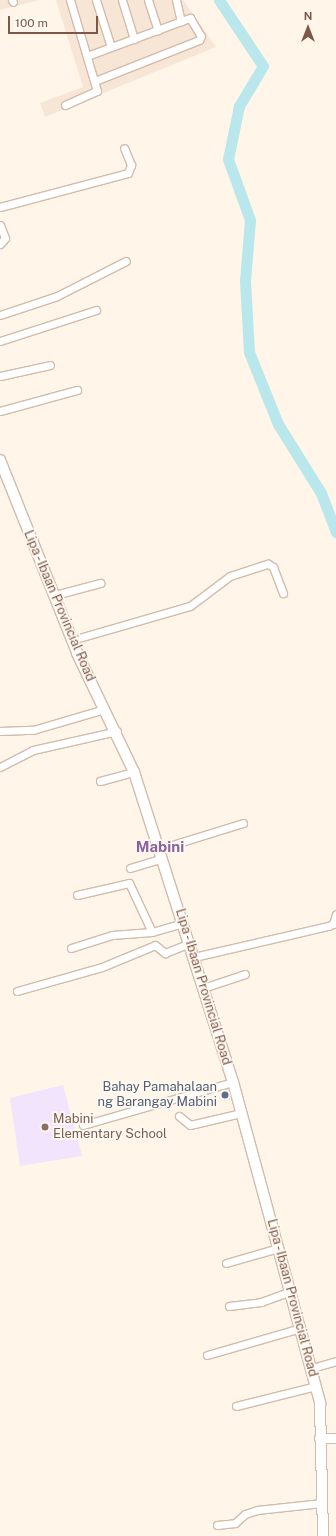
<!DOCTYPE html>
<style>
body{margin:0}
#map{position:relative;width:336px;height:1536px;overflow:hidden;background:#fff5e8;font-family:"Public Sans",sans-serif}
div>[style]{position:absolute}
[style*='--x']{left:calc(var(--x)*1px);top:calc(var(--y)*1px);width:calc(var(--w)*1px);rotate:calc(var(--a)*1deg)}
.residential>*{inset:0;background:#f7e6d5}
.education>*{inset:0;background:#f2e4fc}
.river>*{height:11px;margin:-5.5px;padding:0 5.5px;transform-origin:5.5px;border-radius:5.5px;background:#b9e7ec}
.building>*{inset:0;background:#f8d1bc;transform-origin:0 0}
.roads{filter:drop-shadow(1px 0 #d3bbab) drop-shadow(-1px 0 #d3bbab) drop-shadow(0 1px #d3bbab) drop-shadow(0 -1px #d3bbab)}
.minor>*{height:7px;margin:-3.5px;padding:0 3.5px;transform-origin:3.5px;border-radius:3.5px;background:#fff}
.tertiary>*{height:9px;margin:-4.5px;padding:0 4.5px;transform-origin:4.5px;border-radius:4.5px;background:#fff}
.secondary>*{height:10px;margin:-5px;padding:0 5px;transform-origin:5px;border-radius:5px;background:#fff}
.dots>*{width:11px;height:11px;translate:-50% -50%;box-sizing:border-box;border:2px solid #fff9f1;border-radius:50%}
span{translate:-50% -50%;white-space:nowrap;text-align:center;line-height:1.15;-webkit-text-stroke:3.5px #fff9f1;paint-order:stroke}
.street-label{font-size:13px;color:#7d5848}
.service-label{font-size:13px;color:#4e5e75}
.right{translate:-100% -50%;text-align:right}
.education-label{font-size:13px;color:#785e54}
.left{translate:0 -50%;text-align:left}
.quarter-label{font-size:15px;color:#8964a0;font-weight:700}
.north{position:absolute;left:288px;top:8px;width:40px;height:40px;-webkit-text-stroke:3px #fff9f1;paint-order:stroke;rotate:0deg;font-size:11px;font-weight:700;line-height:16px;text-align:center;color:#7d5848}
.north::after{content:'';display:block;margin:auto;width:14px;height:18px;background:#7d5848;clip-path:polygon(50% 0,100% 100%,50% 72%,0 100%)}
.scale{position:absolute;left:8px;top:16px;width:90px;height:18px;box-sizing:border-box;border:2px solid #7d5848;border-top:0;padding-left:5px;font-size:12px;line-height:14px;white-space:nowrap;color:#7d5848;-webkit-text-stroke:3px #fff9f1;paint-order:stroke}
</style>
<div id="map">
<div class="residential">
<div style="clip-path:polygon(0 0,40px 0,0 10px)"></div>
<div style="clip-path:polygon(56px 0,183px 0,216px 47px,45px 117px,40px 103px,83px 87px)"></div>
</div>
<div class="education">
<div style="clip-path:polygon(63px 1085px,82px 1156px,20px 1166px,10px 1098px)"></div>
</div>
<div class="river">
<div style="--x:219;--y:0;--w:79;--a:56.3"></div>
<div style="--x:263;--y:66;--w:47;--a:121"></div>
<div style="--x:239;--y:106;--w:54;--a:101.7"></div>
<div style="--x:228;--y:159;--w:65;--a:70.2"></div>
<div style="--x:250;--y:220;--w:61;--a:94.7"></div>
<div style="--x:245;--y:281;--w:71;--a:86.8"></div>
<div style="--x:249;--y:352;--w:78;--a:68.1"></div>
<div style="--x:278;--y:424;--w:81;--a:58.1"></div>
<div style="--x:321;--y:493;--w:42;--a:69"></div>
</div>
<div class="building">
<div style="left:227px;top:1089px;width:11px;height:6px;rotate:75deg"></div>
</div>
<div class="roads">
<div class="minor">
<div style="--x:12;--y:0;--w:2;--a:63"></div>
<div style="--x:96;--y:0;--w:49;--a:72.3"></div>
<div style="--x:122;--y:0;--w:41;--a:72.9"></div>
<div style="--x:148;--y:0;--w:32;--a:72"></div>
<div style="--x:176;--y:0;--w:22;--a:77"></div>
<div style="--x:87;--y:56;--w:110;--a:-20.3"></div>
<div style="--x:190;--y:18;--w:21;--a:59"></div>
<div style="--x:201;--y:36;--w:4;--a:117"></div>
<div style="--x:199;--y:40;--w:112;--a:158.5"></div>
<div style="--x:65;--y:105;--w:35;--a:-24"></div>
<div style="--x:97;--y:91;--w:95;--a:-106.5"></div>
<div style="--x:0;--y:207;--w:132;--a:-14.9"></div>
<div style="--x:128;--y:173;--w:9;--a:-69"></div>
<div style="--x:131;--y:165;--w:18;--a:-112"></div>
<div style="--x:0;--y:225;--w:14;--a:69"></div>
<div style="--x:5;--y:238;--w:8;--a:130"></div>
<div style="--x:0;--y:315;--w:60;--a:-18.4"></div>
<div style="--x:57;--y:296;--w:77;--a:-26.9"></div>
<div style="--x:0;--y:341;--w:101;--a:-17.9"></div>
<div style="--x:0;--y:376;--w:51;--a:-12.4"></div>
<div style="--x:0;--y:411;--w:80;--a:-15.3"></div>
<div style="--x:55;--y:595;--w:47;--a:-14.9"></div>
<div style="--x:72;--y:640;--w:123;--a:-16.1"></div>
<div style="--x:190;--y:606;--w:50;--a:-36.9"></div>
<div style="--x:230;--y:576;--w:40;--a:-18"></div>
<div style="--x:268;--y:564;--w:6;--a:31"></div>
<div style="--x:273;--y:567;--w:28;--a:69"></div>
<div style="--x:0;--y:731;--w:33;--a:-2"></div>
<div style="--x:33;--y:730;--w:75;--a:-16.3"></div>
<div style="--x:0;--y:767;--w:37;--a:-27"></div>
<div style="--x:33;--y:750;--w:86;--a:-12.7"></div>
<div style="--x:100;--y:781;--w:35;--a:-15"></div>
<div style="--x:159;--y:849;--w:88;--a:-17.2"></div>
<div style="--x:130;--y:868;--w:34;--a:-17"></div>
<div style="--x:77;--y:895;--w:53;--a:-13"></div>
<div style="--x:129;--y:883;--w:54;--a:64.9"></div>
<div style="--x:152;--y:932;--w:32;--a:-16"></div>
<div style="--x:71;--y:948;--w:43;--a:-17.6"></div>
<div style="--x:112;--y:935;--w:40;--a:-4.3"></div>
<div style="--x:194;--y:957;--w:138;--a:-13"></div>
<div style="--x:328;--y:926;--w:5;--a:-22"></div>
<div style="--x:333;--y:924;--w:10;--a:-73"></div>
<div style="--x:203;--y:988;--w:44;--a:-18.4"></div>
<div style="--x:17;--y:991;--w:88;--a:-15.8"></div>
<div style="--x:102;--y:967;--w:57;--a:-22.5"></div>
<div style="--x:155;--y:945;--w:13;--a:39"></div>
<div style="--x:165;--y:953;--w:27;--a:-22"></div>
<div style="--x:179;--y:1116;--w:14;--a:39"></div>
<div style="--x:190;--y:1125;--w:52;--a:-13.2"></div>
<div style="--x:83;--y:1125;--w:156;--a:-16"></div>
<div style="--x:226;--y:1263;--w:54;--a:-16.1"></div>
<div style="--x:229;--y:1306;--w:32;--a:-7"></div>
<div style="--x:261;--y:1302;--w:32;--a:-20"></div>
<div style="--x:207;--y:1355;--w:98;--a:-16"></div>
<div style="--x:312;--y:1368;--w:25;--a:-16"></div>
<div style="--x:236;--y:1406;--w:82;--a:-14"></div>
<div style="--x:217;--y:1525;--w:18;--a:-6"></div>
<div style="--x:235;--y:1523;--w:13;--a:-42"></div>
<div style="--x:245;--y:1514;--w:13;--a:-18"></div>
<div style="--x:257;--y:1510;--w:65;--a:-6.1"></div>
</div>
<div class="tertiary">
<div style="--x:319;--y:1438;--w:17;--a:0"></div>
</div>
<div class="secondary">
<div style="--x:0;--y:460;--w:208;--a:68.2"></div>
<div style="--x:77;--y:653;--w:132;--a:64.4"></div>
<div style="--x:134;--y:772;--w:325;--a:72.3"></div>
<div style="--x:233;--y:1082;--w:333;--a:74.8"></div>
<div style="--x:320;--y:1403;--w:133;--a:88.7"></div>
</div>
</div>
<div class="dots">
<div style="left:225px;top:1095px;background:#5c6f8a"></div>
<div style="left:45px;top:1127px;background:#8d6e63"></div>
</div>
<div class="street-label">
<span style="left:59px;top:606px;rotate:67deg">Lipa - Ibaan Provincial Road</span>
<span style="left:203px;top:987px;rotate:73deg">Lipa - Ibaan Provincial Road</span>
<span style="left:292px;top:1298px;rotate:75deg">Lipa - Ibaan Provincial Road</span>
</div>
<div class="service-label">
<span class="right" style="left:217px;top:1095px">Bahay Pamahalaan<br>ng Barangay Mabini</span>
</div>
<div class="education-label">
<span class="left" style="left:53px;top:1127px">Mabini<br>Elementary School</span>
</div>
<div class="quarter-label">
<span style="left:160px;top:847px">Mabini</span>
</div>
<div class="north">N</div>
<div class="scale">100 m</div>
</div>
